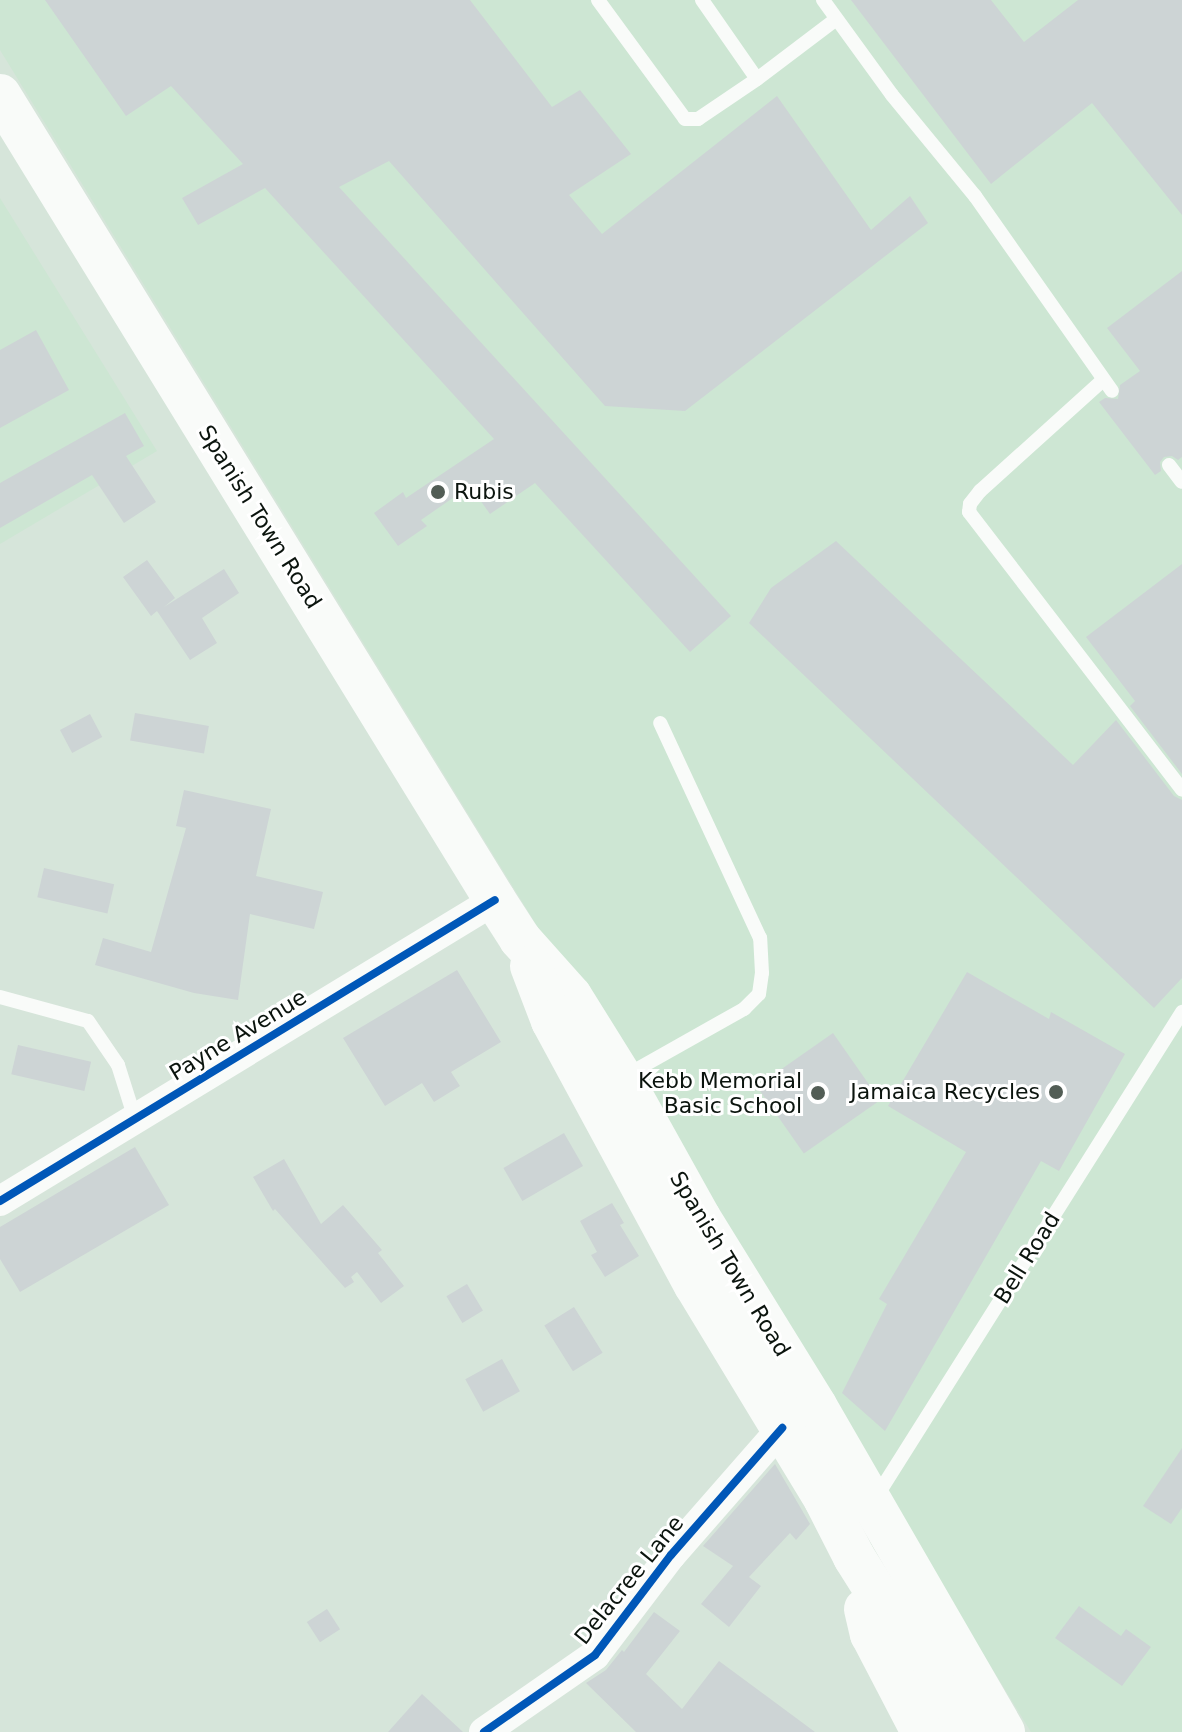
<!DOCTYPE html>
<style>
body{margin:0}
#map{position:relative;width:1182px;height:1732px;overflow:hidden;background:#d6e5da;font-family:"DejaVu Sans",sans-serif}
div>[style]{position:absolute}
[style*='--x']{left:calc(var(--x)*1px);top:calc(var(--y)*1px);width:calc(var(--w)*1px);rotate:calc(var(--a)*1deg)}
.built>*{inset:0;background:#cde6d3}
.building>*{inset:0;background:#cdd4d5;transform-origin:0 0}
.service>*{height:14px;margin:-7px;padding:0 7px;transform-origin:7px;border-radius:7px;background:#f9fbf9}
.minor>*{height:30px;margin:-15px;padding:0 15px;transform-origin:15px;border-radius:15px;background:#f9fbf9}
.secondary>*{height:42px;margin:-21px;padding:0 21px;transform-origin:21px;border-radius:21px;background:#f9fbf9}
.cycleway>*{height:8px;margin:-4px;padding:0 4px;transform-origin:4px;border-radius:4px;background:#0057b8}
.dots>*{width:22px;height:22px;translate:-50% -50%;box-sizing:border-box;border:4px solid #fff;border-radius:50%}
span{translate:-50% -50%;white-space:nowrap;text-align:center;line-height:1.15;-webkit-text-stroke:6px #fff;paint-order:stroke}
.poi-label{font-size:22px;color:#0b140e}
.left{translate:0 -50%;text-align:left}
.right{translate:-100% -50%;text-align:right}
.street-label{font-size:22px;color:#0b140e}
</style>
<div id="map">
<div class="built">
<div style="clip-path:polygon(0 0,1182px 0,1182px 1732px,1031px 1732px,0 50px)"></div>
<div style="clip-path:polygon(0 198px,157px 451px,0 544px)"></div>
</div>
<div class="building">
<div style="clip-path:polygon(45px 0,470px 0,552px 107px,580px 90px,631px 154px,569px 195px,602px 234px,777px 96px,871px 230px,910px 196px,928px 223px,685px 411px,605px 406px,389px 161px,339px 187px,731px 616px,690px 652px,535px 483px,490px 514px,470px 486px,421px 520px,427px 526px,398px 546px,374px 513px,403px 492px,406px 498px,494px 439px,265px 188px,198px 225px,182px 198px,243px 164px,171px 86px,126px 116px)"></div>
<div style="clip-path:polygon(851px 0,991px 0,1024px 42px,1078px 0,1182px 0,1182px 215px,1092px 103px,991px 184px)"></div>
<div style="clip-path:polygon(1182px 271px,1182px 457px,1178px 460px,1172px 456px,1164px 457px,1160px 462px,1161px 471px,1155px 475px,1099px 402px,1105px 398px,1118px 399px,1120px 385px,1140px 371px,1107px 328px)"></div>
<div style="clip-path:polygon(36px 330px,69px 390px,0 428px,0 350px)"></div>
<div style="clip-path:polygon(125px 413px,144px 446px,126px 456px,156px 502px,124px 523px,92px 475px,0 528px,0 483px)"></div>
<div style="clip-path:polygon(836px 541px,1073px 765px,1116px 720px,1174px 796px,1182px 800px,1182px 978px,1154px 1008px,749px 623px,771px 588px)"></div>
<div style="clip-path:polygon(147px 560px,175px 598px,164px 607px,224px 569px,239px 593px,202px 618px,217px 643px,190px 660px,157px 611px,151px 616px,123px 577px)"></div>
<div style="clip-path:polygon(1182px 564px,1182px 774px,1130px 706px,1135px 701px,1086px 637px)"></div>
<div style="left:135px;top:713px;width:75px;height:28px;rotate:10deg"></div>
<div style="left:90px;top:714px;width:26px;height:34px;rotate:62deg"></div>
<div style="clip-path:polygon(184px 790px,271px 809px,256px 876px,323px 892px,314px 929px,250px 914px,238px 1000px,194px 993px,95px 965px,103px 938px,151px 952px,186px 828px,176px 826px)"></div>
<div style="left:44px;top:868px;width:72px;height:30px;rotate:13deg"></div>
<div style="clip-path:polygon(457px 970px,501px 1042px,451px 1072px,460px 1086px,434px 1102px,422px 1083px,385px 1106px,343px 1038px)"></div>
<div style="clip-path:polygon(967px 972px,1049px 1019px,1051px 1012px,1125px 1054px,1059px 1171px,1041px 1161px,885px 1431px,842px 1393px,887px 1304px,879px 1299px,966px 1152px,888px 1106px)"></div>
<div style="left:833px;top:1033px;width:82px;height:93px;rotate:55deg"></div>
<div style="left:18px;top:1045px;width:75px;height:30px;rotate:13deg"></div>
<div style="left:564px;top:1133px;width:38px;height:70px;rotate:60deg"></div>
<div style="clip-path:polygon(135px 1147px,169px 1205px,20px 1292px,0 1259px,0 1227px)"></div>
<div style="clip-path:polygon(284px 1159px,321px 1224px,343px 1205px,382px 1250px,378px 1253px,404px 1286px,381px 1303px,357px 1272px,351px 1277px,354px 1282px,345px 1288px,275px 1209px,273px 1211px,253px 1177px)"></div>
<div style="clip-path:polygon(612px 1203px,624px 1223px,620px 1225px,639px 1256px,605px 1277px,591px 1255px,597px 1252px,580px 1221px)"></div>
<div style="left:467px;top:1284px;width:31px;height:24px;rotate:59deg"></div>
<div style="left:574px;top:1307px;width:54px;height:35px;rotate:58deg"></div>
<div style="left:502px;top:1359px;width:37px;height:42px;rotate:61deg"></div>
<div style="clip-path:polygon(1182px 1448px,1182px 1508px,1171px 1524px,1143px 1506px)"></div>
<div style="clip-path:polygon(775px 1464px,810px 1524px,796px 1540px,790px 1533px,749px 1577px,761px 1586px,729px 1627px,701px 1604px,733px 1566px,703px 1546px)"></div>
<div style="clip-path:polygon(1079px 1606px,1121px 1636px,1126px 1629px,1151px 1647px,1122px 1686px,1055px 1638px)"></div>
<div style="left:327px;top:1609px;width:24px;height:24px;rotate:57deg"></div>
<div style="clip-path:polygon(654px 1612px,680px 1631px,646px 1674px,682px 1709px,719px 1661px,815px 1732px,636px 1732px,586px 1683px,606px 1670px,622px 1650px,624px 1652px)"></div>
<div style="clip-path:polygon(422px 1694px,463px 1732px,388px 1732px)"></div>
</div>
<div class="service">
<div style="--x:598;--y:0;--w:147;--a:53.8"></div>
<div style="--x:685;--y:119;--w:13;--a:0"></div>
<div style="--x:698;--y:119;--w:71;--a:-34.1"></div>
<div style="--x:702;--y:0;--w:96;--a:55.2"></div>
<div style="--x:757;--y:79;--w:98;--a:-37.1"></div>
<div style="--x:823;--y:0;--w:117;--a:54"></div>
<div style="--x:892;--y:95;--w:131;--a:50.6"></div>
<div style="--x:975;--y:196;--w:238;--a:54.9"></div>
<div style="--x:1103;--y:380;--w:166;--a:137.9"></div>
<div style="--x:980;--y:491;--w:16;--a:128"></div>
<div style="--x:970;--y:504;--w:8;--a:97"></div>
<div style="--x:969;--y:512;--w:350;--a:52.5"></div>
<div style="--x:1169;--y:465;--w:21;--a:53"></div>
<div style="--x:0;--y:997;--w:91;--a:15.3"></div>
<div style="--x:88;--y:1021;--w:53;--a:55.7"></div>
<div style="--x:118;--y:1065;--w:57;--a:72.5"></div>
<div style="--x:625;--y:1076;--w:137;--a:-29.4"></div>
<div style="--x:744;--y:1009;--w:21;--a:-45"></div>
<div style="--x:759;--y:994;--w:21;--a:-82"></div>
<div style="--x:762;--y:973;--w:35;--a:-93"></div>
<div style="--x:760;--y:938;--w:237;--a:-114.9"></div>
<div style="--x:875;--y:1499;--w:576;--a:-57.77"></div>
</div>
<div class="minor">
<div style="--x:0;--y:1201;--w:579;--a:-31.3"></div>
<div style="--x:484;--y:1732;--w:135;--a:-34.7"></div>
<div style="--x:595;--y:1655;--w:126;--a:-52.8"></div>
<div style="--x:671;--y:1555;--w:169;--a:-48.8"></div>
</div>
<div class="secondary">
<div style="--x:0;--y:95;--w:945;--a:58.41"></div>
<div style="--x:495;--y:900;--w:46;--a:57.3"></div>
<div style="--x:520;--y:939;--w:76;--a:48.2"></div>
<div style="--x:571;--y:996;--w:97;--a:58.1"></div>
<div style="--x:622;--y:1078;--w:160;--a:60.9"></div>
<div style="--x:700;--y:1218;--w:221;--a:58.3"></div>
<div style="--x:816;--y:1406;--w:376;--a:60"></div>
<div style="--x:531;--y:966;--w:59;--a:69.1"></div>
<div style="--x:552;--y:1021;--w:300;--a:61.6"></div>
<div style="--x:695;--y:1285;--w:251;--a:58.8"></div>
<div style="--x:825;--y:1500;--w:64;--a:63"></div>
<div style="--x:854;--y:1557;--w:207;--a:57.8"></div>
<div style="--x:865;--y:1609;--w:26;--a:77"></div>
<div style="--x:871;--y:1634;--w:110;--a:62.5"></div>
</div>
<div class="cycleway">
<div style="--x:0;--y:1201;--w:579;--a:-31.3"></div>
<div style="--x:484;--y:1732;--w:135;--a:-34.7"></div>
<div style="--x:595;--y:1655;--w:126;--a:-52.8"></div>
<div style="--x:671;--y:1555;--w:169;--a:-48.8"></div>
</div>
<div class="dots">
<div style="left:438px;top:492px;background:#525d55"></div>
<div style="left:1056px;top:1092px;background:#525d55"></div>
<div style="left:818px;top:1093px;background:#525d55"></div>
</div>
<div class="poi-label">
<span class="left" style="left:454px;top:492px">Rubis</span>
<span class="right" style="left:802px;top:1093px">Kebb Memorial<br>Basic School</span>
<span class="right" style="left:1040px;top:1092px">Jamaica Recycles</span>
</div>
<div class="street-label">
<span style="left:260px;top:517px;rotate:58deg">Spanish Town Road</span>
<span style="left:238px;top:1035px;rotate:-31deg">Payne Avenue</span>
<span style="left:1027px;top:1258px;rotate:-58deg">Bell Road</span>
<span style="left:730px;top:1264px;rotate:59deg">Spanish Town Road</span>
<span style="left:629px;top:1580px;rotate:-51deg">Delacree Lane</span>
</div>
</div>
